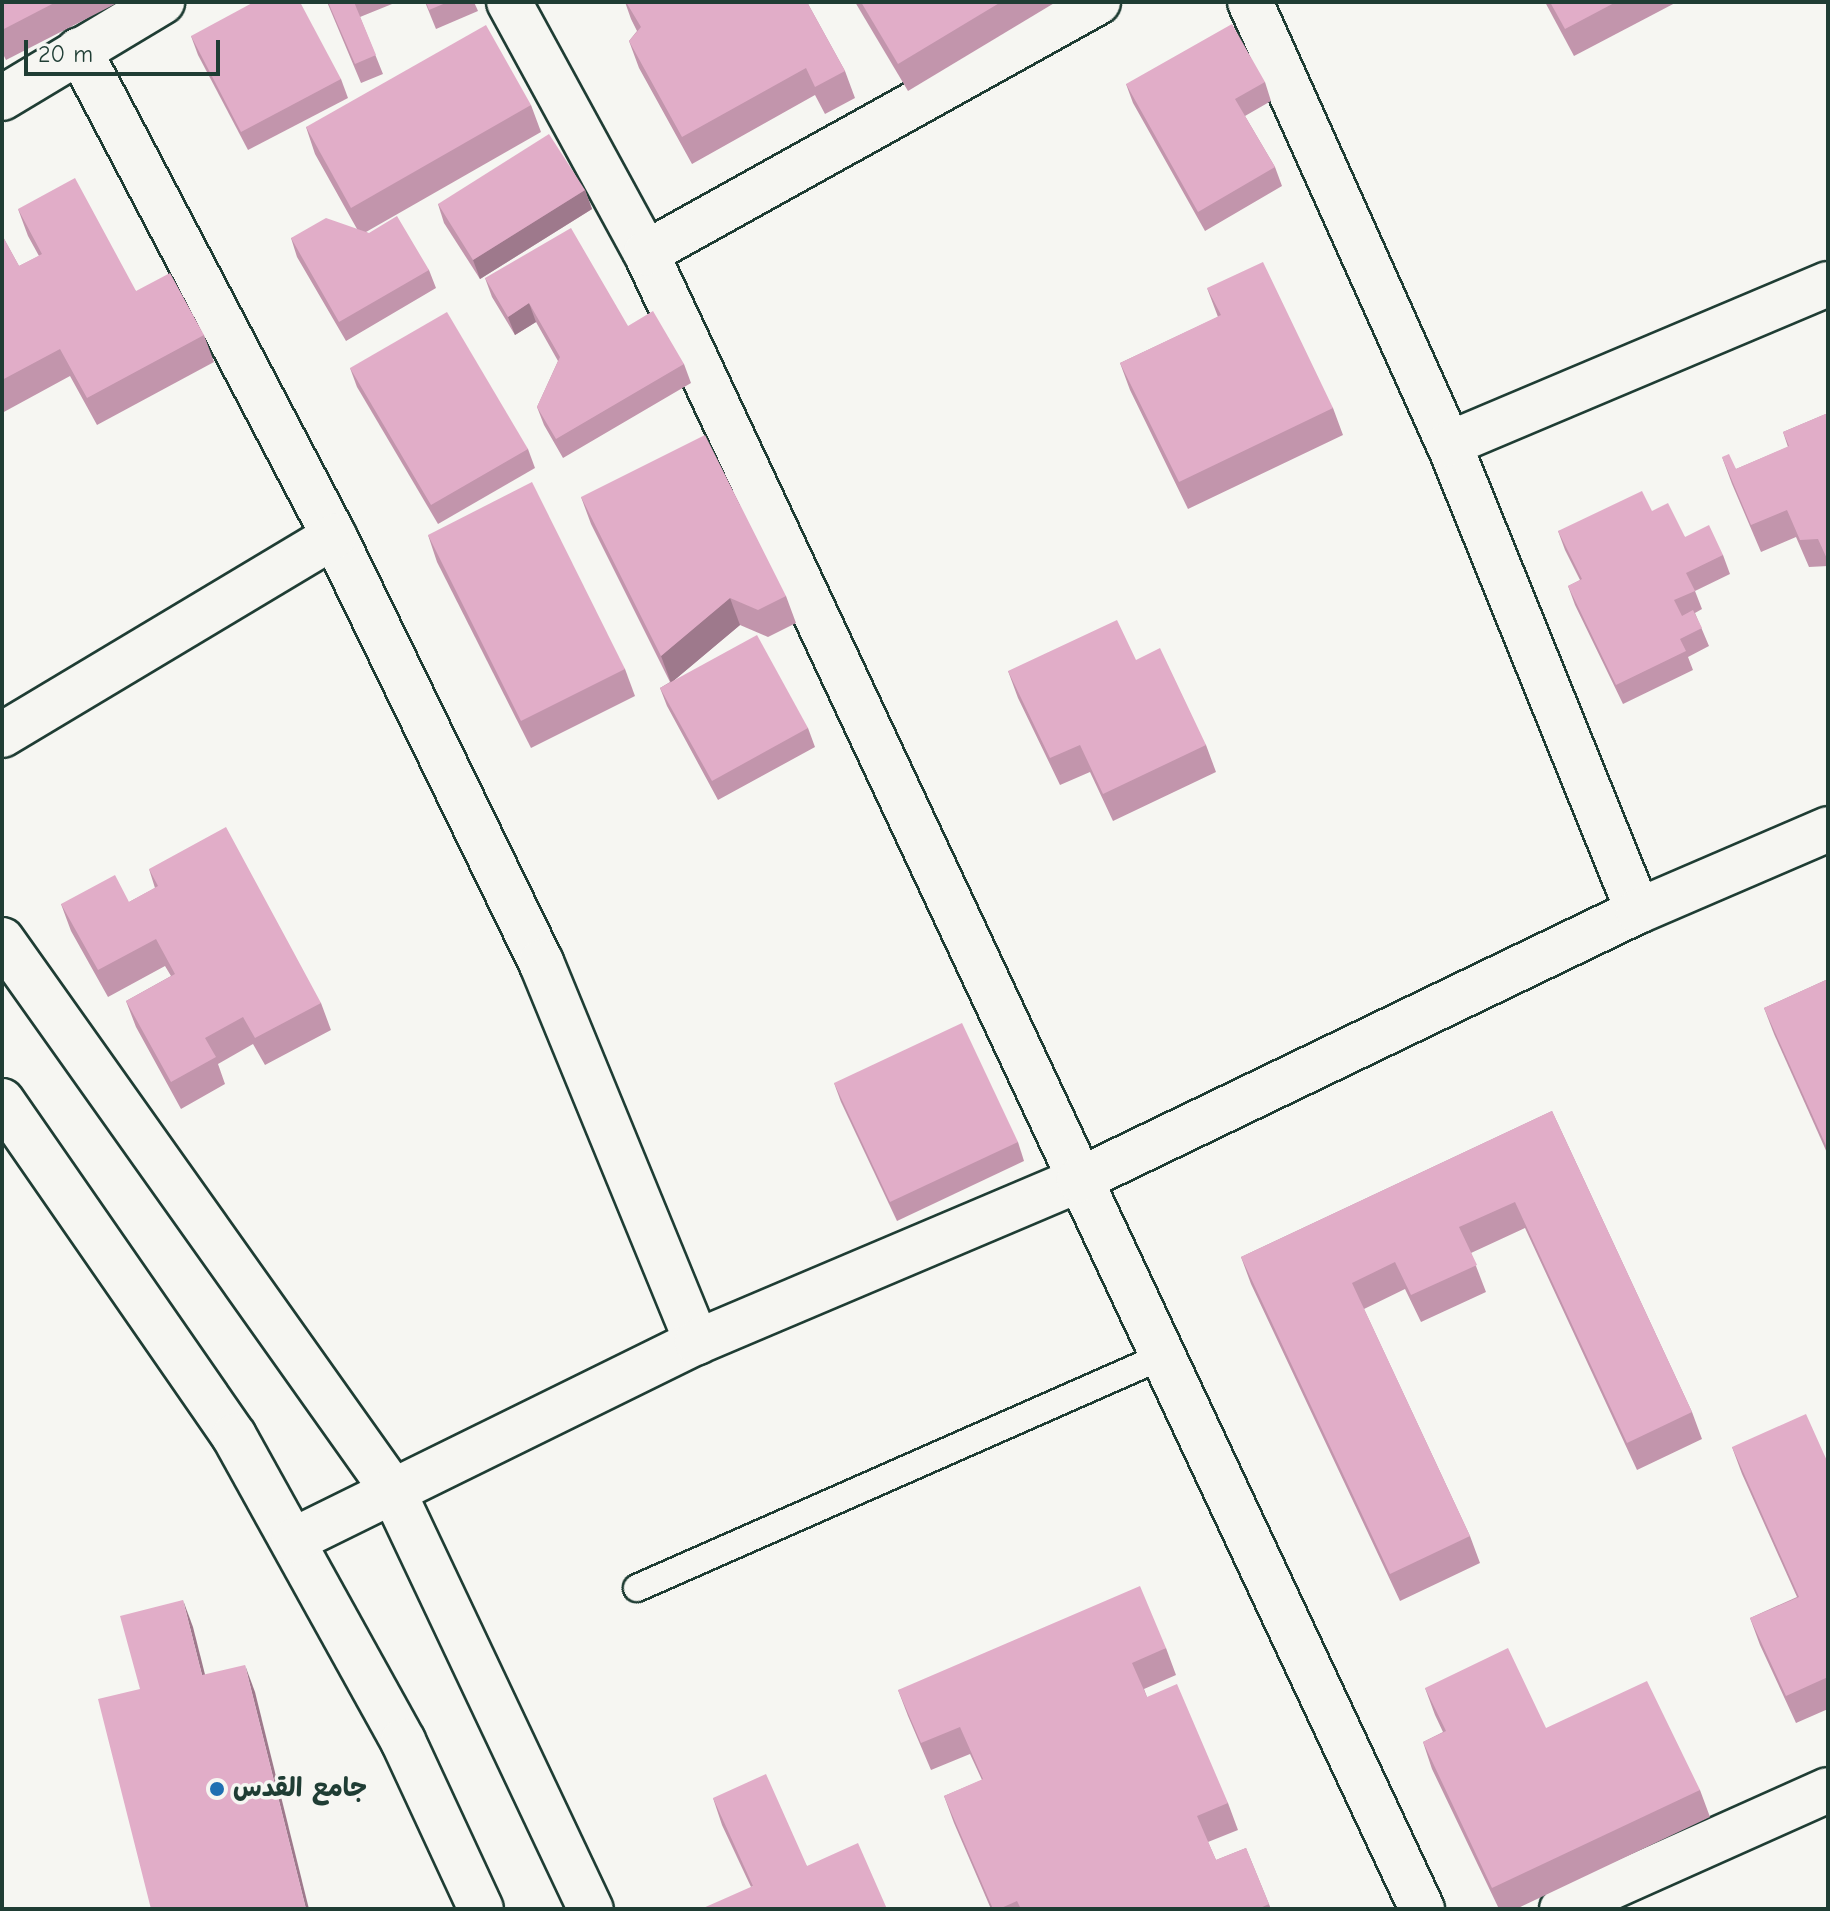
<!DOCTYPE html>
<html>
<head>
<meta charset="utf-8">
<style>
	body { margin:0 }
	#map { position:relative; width:1830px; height:1911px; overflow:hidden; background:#f6f6f2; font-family:"Comic Neue","Playpen Sans Arabic",sans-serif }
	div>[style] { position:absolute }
	.roads { filter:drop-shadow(2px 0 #1f3d34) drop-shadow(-2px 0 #1f3d34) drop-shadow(0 2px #1f3d34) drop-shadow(0 -2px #1f3d34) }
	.service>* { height:26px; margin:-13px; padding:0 13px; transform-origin:13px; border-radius:13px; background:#f6f6f2 }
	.minor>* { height:44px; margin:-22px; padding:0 22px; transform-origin:22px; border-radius:22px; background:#f6f6f2 }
	.wall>* { inset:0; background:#c295ac }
	.shaded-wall>* { inset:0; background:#9e798c }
	.building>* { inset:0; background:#e1adc8 }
	.dots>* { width:22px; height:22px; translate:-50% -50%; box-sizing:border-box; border:4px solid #f6f6f2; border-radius:50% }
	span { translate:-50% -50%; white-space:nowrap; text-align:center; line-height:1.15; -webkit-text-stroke:7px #f6f6f2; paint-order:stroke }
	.poi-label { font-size:26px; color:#1f3d34; font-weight:700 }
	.left { translate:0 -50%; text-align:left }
	.frame { position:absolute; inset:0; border:4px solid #1f3d34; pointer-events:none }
	.scale { position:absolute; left:24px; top:40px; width:196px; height:36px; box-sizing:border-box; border:4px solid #1f3d34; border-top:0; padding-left:10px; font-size:24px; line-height:28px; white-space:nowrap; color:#1f3d34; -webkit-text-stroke:6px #f6f6f2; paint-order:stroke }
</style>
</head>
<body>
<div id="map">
	<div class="roads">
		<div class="service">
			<i style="left:637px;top:1588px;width:577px;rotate:-23.81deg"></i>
		</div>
		<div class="minor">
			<i style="left:509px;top:2px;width:286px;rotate:61.4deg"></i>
			<i style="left:646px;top:253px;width:1829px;rotate:64.89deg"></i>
			<i style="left:1250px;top:2px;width:485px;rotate:65.8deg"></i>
			<i style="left:1449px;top:444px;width:504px;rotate:67.97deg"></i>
			<i style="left:79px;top:50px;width:549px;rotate:62.31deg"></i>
			<i style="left:334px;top:536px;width:474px;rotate:64.1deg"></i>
			<i style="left:541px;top:962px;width:411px;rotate:67.7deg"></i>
			<i style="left:2px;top:98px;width:187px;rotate:-31deg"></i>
			<i style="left:646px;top:253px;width:517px;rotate:-29.04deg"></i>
			<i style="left:1449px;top:444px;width:411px;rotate:-22.9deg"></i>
			<i style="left:2px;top:735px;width:387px;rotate:-30.9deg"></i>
			<i style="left:2px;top:940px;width:676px;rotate:54.64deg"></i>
			<i style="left:393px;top:1491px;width:463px;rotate:64.7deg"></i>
			<i style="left:2px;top:1101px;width:407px;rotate:55.3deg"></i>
			<i style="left:234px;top:1436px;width:349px;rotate:61deg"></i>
			<i style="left:403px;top:1741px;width:185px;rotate:65.1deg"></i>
			<i style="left:294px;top:1540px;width:449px;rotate:-26.2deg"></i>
			<i style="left:697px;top:1342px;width:415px;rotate:-23deg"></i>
			<i style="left:1079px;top:1180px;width:620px;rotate:-25.7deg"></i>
			<i style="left:1638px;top:911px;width:207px;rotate:-23.3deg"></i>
			<i style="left:1562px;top:1909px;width:291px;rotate:-24.1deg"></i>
		</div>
	</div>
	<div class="wall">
		<i style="clip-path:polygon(2px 2px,119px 2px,6px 60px,2px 52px)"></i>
		<i style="clip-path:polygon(327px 2px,397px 2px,360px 17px,383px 74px,361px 83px)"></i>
		<i style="clip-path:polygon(425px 2px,474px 2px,478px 11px,436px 29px)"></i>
		<i style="clip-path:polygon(625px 2px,807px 2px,845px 71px,855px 98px,825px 114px,815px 95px,692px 164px,639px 68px,629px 41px,637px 31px,631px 19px)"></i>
		<i style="clip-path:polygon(855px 2px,1056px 2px,908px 91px)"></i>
		<i style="clip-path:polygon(1545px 2px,1677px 2px,1574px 56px)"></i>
		<i style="clip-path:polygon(191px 36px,341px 79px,348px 98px,248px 150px,198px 55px)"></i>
		<i style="clip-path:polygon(1265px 82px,1271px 101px,1245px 116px,1275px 167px,1282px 186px,1205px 231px,1133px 103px,1126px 84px)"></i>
		<i style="clip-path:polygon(531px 105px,541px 132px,366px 232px,429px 270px,436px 288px,346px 341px,297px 257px,291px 238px,357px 229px,315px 154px,306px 127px)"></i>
		<i style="clip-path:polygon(585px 190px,592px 209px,480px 279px,444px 223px,438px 204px)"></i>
		<i style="clip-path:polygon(18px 209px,136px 291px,204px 335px,214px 362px,97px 425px,70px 376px,2px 413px,2px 235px,19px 266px,39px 256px,28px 236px)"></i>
		<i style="clip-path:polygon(485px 278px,628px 326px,684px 364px,691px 383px,563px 458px,544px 425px,537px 407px,558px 361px,536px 322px,515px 335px,492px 297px)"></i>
		<i style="clip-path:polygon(1207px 288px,1333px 408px,1343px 435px,1188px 509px,1130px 390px,1120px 363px,1218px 317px)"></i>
		<i style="clip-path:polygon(350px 368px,528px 449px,535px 468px,438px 524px,357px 387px)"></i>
		<i style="clip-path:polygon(1828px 413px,1828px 566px,1809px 567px,1796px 537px,1761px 552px,1732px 484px,1722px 457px,1736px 469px,1788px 447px,1783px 432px)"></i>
		<i style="clip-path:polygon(581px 497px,786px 596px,796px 623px,768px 637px,740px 625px,673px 681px,808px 728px,815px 747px,718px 800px,667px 706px,660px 688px,670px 682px,591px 524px)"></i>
		<i style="clip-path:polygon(1652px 511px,1685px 537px,1723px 555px,1730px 574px,1695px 591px,1702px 609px,1695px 613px,1709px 646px,1688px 657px,1693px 670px,1623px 704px,1575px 605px,1568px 586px,1580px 580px,1565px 550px,1558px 531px)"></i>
		<i style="clip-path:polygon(428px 535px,625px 669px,635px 696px,531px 748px,437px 562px)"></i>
		<i style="clip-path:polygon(1136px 660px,1206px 745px,1216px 772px,1113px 821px,1090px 772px,1060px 785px,1018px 698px,1008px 671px)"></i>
		<i style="clip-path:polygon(149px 869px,321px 1003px,331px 1030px,265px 1065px,253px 1044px,218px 1064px,225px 1084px,181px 1109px,136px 1027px,126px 1001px,171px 976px,165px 966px,108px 997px,71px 931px,61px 904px,129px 902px,155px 888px)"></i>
		<i style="clip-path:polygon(1828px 979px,1828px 1155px,1774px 1034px,1764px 1008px)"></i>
		<i style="clip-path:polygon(834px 1083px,1018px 1142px,1024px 1161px,897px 1221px,841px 1102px)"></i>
		<i style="clip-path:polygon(1552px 1111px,1692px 1412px,1702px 1439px,1637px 1470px,1525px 1228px,1471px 1253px,1486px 1292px,1421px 1322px,1405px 1289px,1364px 1309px,1470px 1536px,1480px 1563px,1400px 1601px,1251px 1284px,1241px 1257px)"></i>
		<i style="clip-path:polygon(1732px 1447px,1828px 1463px,1828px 1709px,1796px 1723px,1760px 1645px,1750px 1618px,1797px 1597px,1742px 1474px)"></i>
		<i style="clip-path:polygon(1166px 1648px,1176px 1675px,1144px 1689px,1147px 1697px,1228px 1803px,1238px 1830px,1208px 1842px,1216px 1860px,1246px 1848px,1271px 1909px,991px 1909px,954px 1823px,944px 1796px,982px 1780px,970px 1754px,931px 1770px,908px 1716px,898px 1690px)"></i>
		<i style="clip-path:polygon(1425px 1688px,1546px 1728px,1700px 1790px,1710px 1817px,1516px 1909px,1499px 1909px,1432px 1769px,1423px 1742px,1443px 1732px,1435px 1715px)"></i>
		<i style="clip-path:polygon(713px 1798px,807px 1866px,751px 1887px,722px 1825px)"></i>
	</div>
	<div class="shaded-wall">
		<i style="clip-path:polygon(585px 190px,592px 209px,480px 279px,473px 260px)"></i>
		<i style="clip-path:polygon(529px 303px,536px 322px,515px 335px,508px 317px)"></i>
		<i style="clip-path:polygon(730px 598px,740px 625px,671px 683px,661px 656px)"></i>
		<i style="clip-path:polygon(183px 1600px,193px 1627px,212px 1702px,202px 1675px)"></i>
		<i style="clip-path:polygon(245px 1665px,255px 1692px,309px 1909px,306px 1909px)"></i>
	</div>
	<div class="building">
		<i style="clip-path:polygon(2px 2px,56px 2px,2px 30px)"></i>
		<i style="clip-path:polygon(254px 2px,300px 2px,341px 79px,241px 132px,191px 36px)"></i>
		<i style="clip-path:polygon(328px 2px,354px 2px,376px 55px,355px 64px)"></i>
		<i style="clip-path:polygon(426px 2px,448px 2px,429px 10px)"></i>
		<i style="clip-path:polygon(626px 2px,807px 2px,845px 71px,815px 87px,806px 68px,682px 137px,629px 41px,641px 27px)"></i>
		<i style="clip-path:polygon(861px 2px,1001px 2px,898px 64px)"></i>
		<i style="clip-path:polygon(1550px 2px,1616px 2px,1565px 29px)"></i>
		<i style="clip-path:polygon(1232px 24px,1265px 82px,1235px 99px,1275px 167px,1198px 212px,1126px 84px)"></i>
		<i style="clip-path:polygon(486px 25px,531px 105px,351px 208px,306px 127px)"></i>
		<i style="clip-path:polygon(549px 134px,585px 190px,473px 260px,438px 204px)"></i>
		<i style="clip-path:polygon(75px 178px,136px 291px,170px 273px,204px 335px,87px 398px,60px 349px,2px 380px,2px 235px,19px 266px,42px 254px,18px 209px)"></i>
		<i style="clip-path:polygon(397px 216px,429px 270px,339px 322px,291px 238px,326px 218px,369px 233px)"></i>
		<i style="clip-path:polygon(571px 228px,628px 326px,653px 311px,684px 364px,556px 439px,537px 407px,560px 357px,529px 303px,508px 317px,485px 278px)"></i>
		<i style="clip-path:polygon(1263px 262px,1333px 408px,1179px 482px,1120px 363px,1221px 315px,1207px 288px)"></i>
		<i style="clip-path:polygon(447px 312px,528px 449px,431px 505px,350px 368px)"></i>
		<i style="clip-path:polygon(1828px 413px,1828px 561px,1818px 539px,1800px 540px,1787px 510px,1751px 525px,1722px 457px,1729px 454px,1736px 469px,1789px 446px,1783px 432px)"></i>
		<i style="clip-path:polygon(705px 435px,786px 596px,758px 610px,730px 598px,661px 656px,581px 497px)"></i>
		<i style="clip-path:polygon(532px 482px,625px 669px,521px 721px,428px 535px)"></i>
		<i style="clip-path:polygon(1642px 491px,1652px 511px,1668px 503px,1685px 537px,1709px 525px,1723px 555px,1686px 573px,1695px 591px,1674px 600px,1682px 616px,1693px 610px,1702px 628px,1680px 639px,1686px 651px,1616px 685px,1568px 586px,1582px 579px,1558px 531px)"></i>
		<i style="clip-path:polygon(1117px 620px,1136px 660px,1160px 648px,1206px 745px,1103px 794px,1080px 745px,1050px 758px,1008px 671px)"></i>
		<i style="clip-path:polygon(757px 635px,808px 728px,712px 781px,660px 688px)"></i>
		<i style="clip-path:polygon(226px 827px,321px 1003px,255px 1038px,243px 1017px,205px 1038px,216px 1057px,171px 1082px,126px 1001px,175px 974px,156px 939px,98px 970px,61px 904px,115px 875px,129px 902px,158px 886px,149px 869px)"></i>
		<i style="clip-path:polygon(1828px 979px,1828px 1150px,1764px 1008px)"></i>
		<i style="clip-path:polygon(962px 1023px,1018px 1142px,890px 1202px,834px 1083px)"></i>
		<i style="clip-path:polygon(1552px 1111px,1692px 1412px,1627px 1443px,1515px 1202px,1459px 1227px,1477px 1265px,1411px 1295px,1395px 1262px,1352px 1283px,1470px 1536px,1390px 1574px,1241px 1257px)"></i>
		<i style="clip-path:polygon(1806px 1414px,1828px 1463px,1828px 1677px,1786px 1696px,1750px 1618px,1799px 1597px,1732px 1447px)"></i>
		<i style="clip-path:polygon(1140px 1586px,1166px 1648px,1132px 1663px,1147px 1697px,1177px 1684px,1228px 1803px,1197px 1816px,1216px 1860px,1246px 1848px,1269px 1904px,1258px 1909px,1021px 1909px,1017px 1901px,999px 1909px,993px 1909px,944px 1796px,983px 1779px,960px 1727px,921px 1743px,898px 1690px)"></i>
		<i style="clip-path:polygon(183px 1600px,202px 1675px,245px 1665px,306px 1909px,151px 1909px,98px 1699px,140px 1689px,120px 1616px)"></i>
		<i style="clip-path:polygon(1508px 1648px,1546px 1728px,1647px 1681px,1700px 1790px,1492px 1888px,1423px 1742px,1446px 1731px,1425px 1688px)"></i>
		<i style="clip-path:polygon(766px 1774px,807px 1866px,858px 1843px,887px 1909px,701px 1909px,753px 1886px,713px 1798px)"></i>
	</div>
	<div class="dots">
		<i style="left:217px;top:1789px;background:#1f6fb2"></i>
	</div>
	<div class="poi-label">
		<span class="left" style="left:233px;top:1789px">جامع القدس</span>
	</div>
	<div class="frame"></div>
	<div class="scale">20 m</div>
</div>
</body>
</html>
